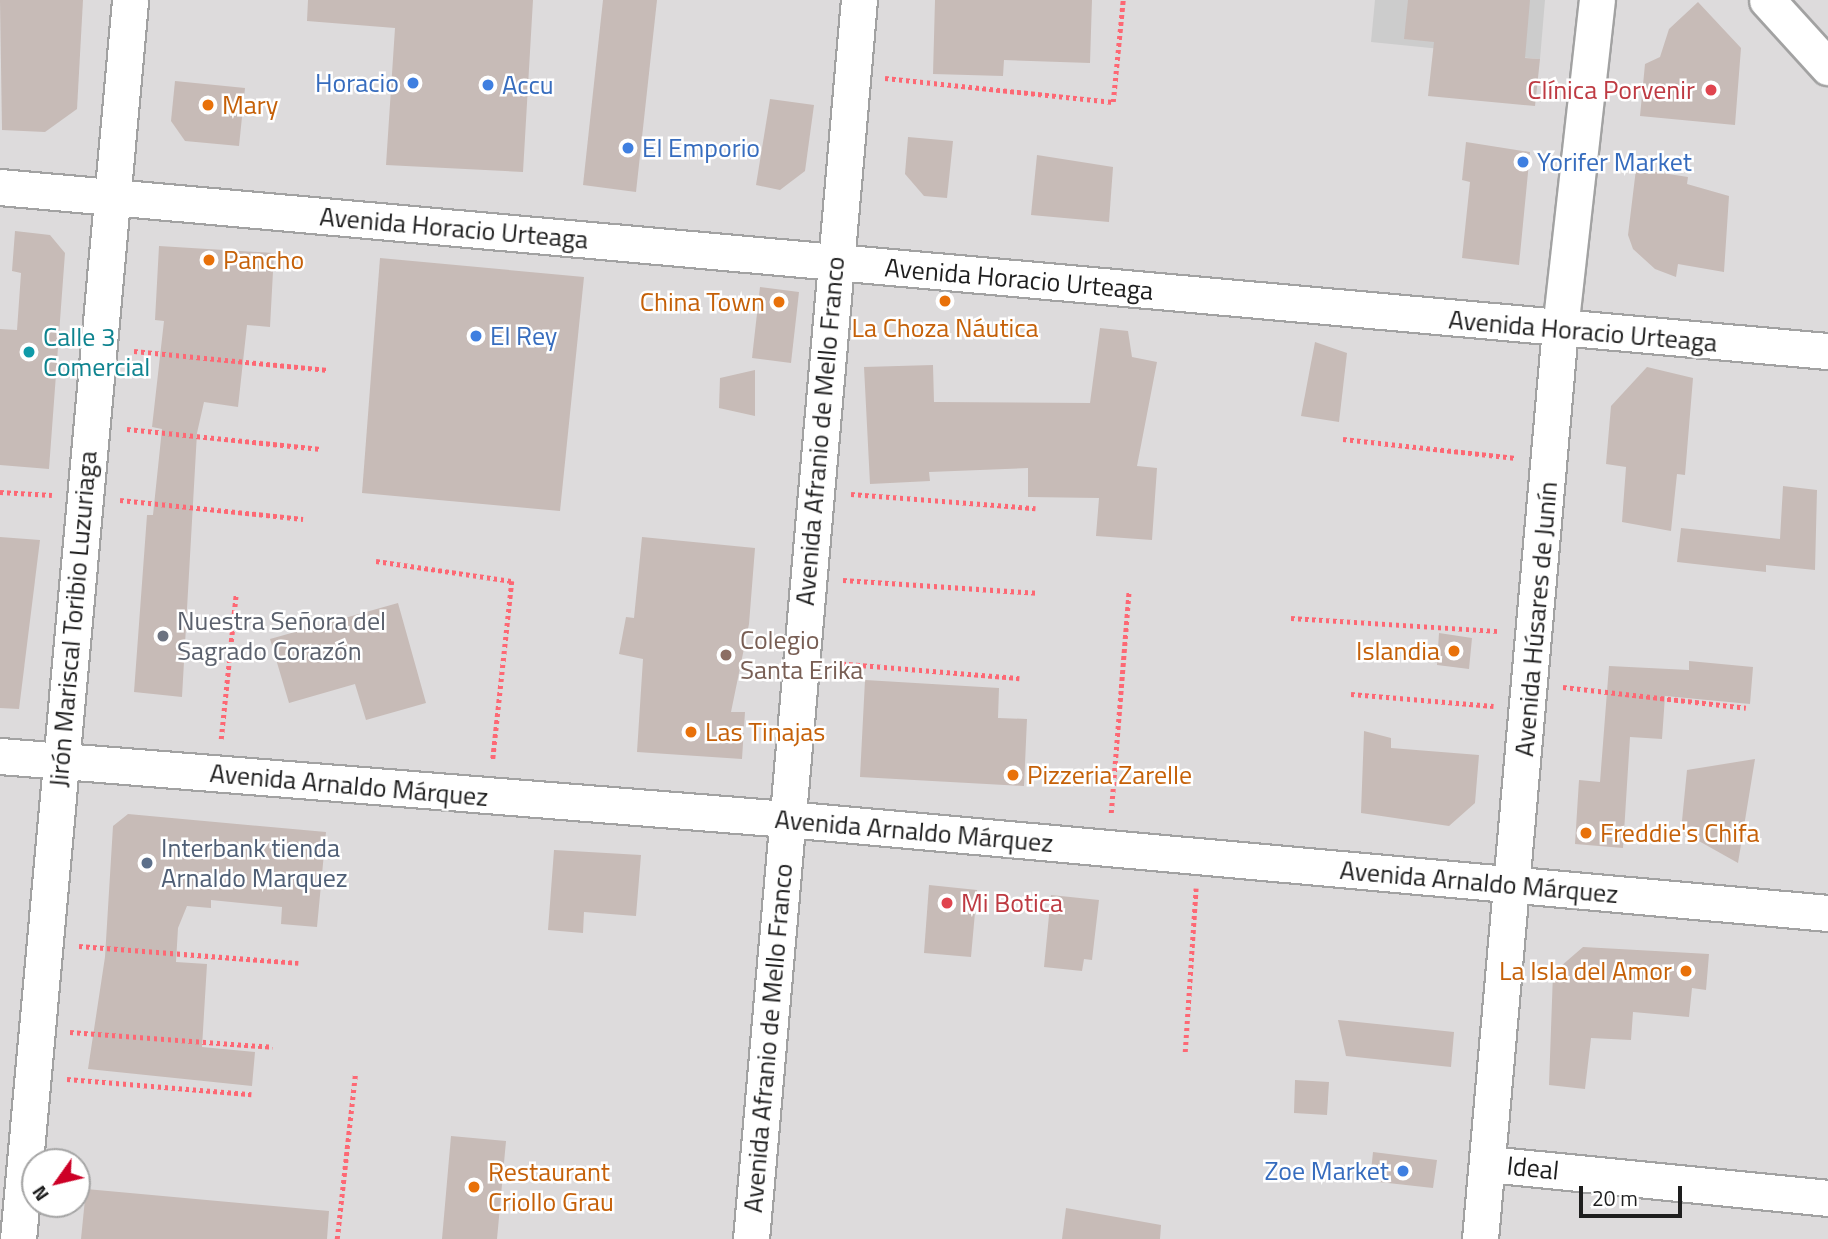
<!DOCTYPE html>
<html>
<head>
<meta charset="utf-8">
<style>
	body { margin:0 }
	#map { position:relative; width:1828px; height:1239px; overflow:hidden; background:#f0eae4; font-family:"Titillium Web",sans-serif }
	div>[style] { position:absolute }
	.residential>* { inset:0; background:#dddbdc }
	.religious>* { inset:0; background:#ccc }
	.building>* { inset:0; background:#c7bbb7 }
	.path>* { height:4.5px; margin-top:-2.25px; transform-origin:0; background:repeating-linear-gradient(90deg,#fd6874 0 3.5px,transparent 0 7px) }
	.roads { filter:drop-shadow(2px 0 #a2a2a2) drop-shadow(-2px 0 #a2a2a2) drop-shadow(0 2px #a2a2a2) drop-shadow(0 -2px #a2a2a2) }
	.minor>* { height:35px; margin:-17.5px; padding:0 17.5px; transform-origin:17.5px; border-radius:17.5px; background:#fff }
	.dots>* { width:19px; height:19px; translate:-50% -50%; box-sizing:border-box; border:4px solid #fff; border-radius:50% }
	span { translate:-50% -50%; white-space:nowrap; text-align:center; line-height:1.15; -webkit-text-stroke:5px #fff; paint-order:stroke }
	.shop-label { font-size:26px; color:#366cbe }
	.right { translate:-100% -50%; text-align:right }
	.left { translate:0 -50%; text-align:left }
	.health-label { font-size:26px; color:#be3a42 }
	.food-label { font-size:26px; color:#c56008 }
	.street-label { font-size:26px; color:#1e1e1e }
	.culture-label { font-size:26px; color:#0d838f }
	.worship-label { font-size:26px; color:#5b616d }
	.education-label { font-size:26px; color:#785e54 }
	.service-label { font-size:26px; color:#4e5e75 }
	.north { position:absolute; left:21px; top:1148px; width:70px; height:70px; box-sizing:border-box; background:#fff; border:2px solid #a5a5a5; border-radius:50%; rotate:236deg; font-size:19px; font-weight:700; line-height:28px; text-align:center; color:#1e1e1e }
	.north::after { content:''; display:block; margin:auto; width:24px; height:32px; background:#cd0026; clip-path:polygon(50% 0,100% 100%,50% 72%,0 100%) }
	.scale { position:absolute; left:1579px; top:1186px; width:103px; height:32px; box-sizing:border-box; border:4px solid #1e1e1e; border-top:0; padding-left:9px; font-size:21px; line-height:24px; white-space:nowrap; color:#1e1e1e; -webkit-text-stroke:5px #fff; paint-order:stroke }
</style>
</head>
<body>
<div id="map">
	<div class="residential">
		<i style="clip-path:polygon(evenodd,0 0,1828px 0,1828px 1239px,0 1239px,0 0,35px 1162px,77px 1162px,77px 1204px,35px 1204px,35px 1162px)"></i>
	</div>
	<div class="religious">
		<i style="clip-path:polygon(1375px 0,1545px 0,1540px 59px,1371px 42px)"></i>
	</div>
	<div class="building">
		<i style="clip-path:polygon(0 0,83px 0,77px 109px,45px 132px,2px 130px)"></i>
		<i style="clip-path:polygon(308px 0,533px 0,523px 172px,386px 165px,395px 28px,307px 21px)"></i>
		<i style="clip-path:polygon(603px 0,657px 0,636px 192px,583px 185px)"></i>
		<i style="clip-path:polygon(935px 0,1092px 0,1090px 63px,1004px 60px,1003px 76px,933px 74px)"></i>
		<i style="clip-path:polygon(1408px 0,1530px 0,1525px 58px,1540px 59px,1535px 106px,1428px 96px,1434px 42px,1404px 39px)"></i>
		<i style="clip-path:polygon(1698px 2px,1741px 48px,1735px 125px,1640px 116px,1645px 64px,1660px 57px,1669px 29px)"></i>
		<i style="clip-path:polygon(175px 81px,245px 88px,239px 146px,185px 141px,171px 121px)"></i>
		<i style="clip-path:polygon(770px 99px,814px 105px,805px 171px,780px 190px,756px 185px)"></i>
		<i style="clip-path:polygon(908px 137px,953px 141px,947px 198px,924px 196px,905px 174px)"></i>
		<i style="clip-path:polygon(1466px 142px,1530px 152px,1519px 265px,1462px 258px,1470px 182px,1462px 180px)"></i>
		<i style="clip-path:polygon(1037px 155px,1113px 167px,1109px 222px,1031px 215px)"></i>
		<i style="clip-path:polygon(1636px 169px,1688px 177px,1687px 184px,1729px 196px,1724px 272px,1678px 264px,1676px 277px,1655px 269px,1633px 249px,1628px 235px)"></i>
		<i style="clip-path:polygon(15px 231px,50px 235px,65px 253px,49px 469px,0 465px,0 329px,17px 330px,21px 273px,12px 271px)"></i>
		<i style="clip-path:polygon(159px 246px,274px 253px,270px 327px,247px 325px,238px 407px,204px 402px,197px 433px,182px 697px,134px 692px,147px 515px,153px 515px,162px 429px,152px 427px,164px 321px,155px 320px)"></i>
		<i style="clip-path:polygon(380px 258px,584px 277px,560px 511px,362px 493px)"></i>
		<i style="clip-path:polygon(760px 287px,799px 292px,791px 363px,752px 358px)"></i>
		<i style="clip-path:polygon(1100px 328px,1128px 331px,1132px 357px,1157px 362px,1137px 466px,1157px 468px,1152px 540px,1096px 536px,1099px 498px,1028px 497px,1028px 468px,929px 472px,930px 481px,870px 484px,864px 367px,933px 365px,934px 402px,1090px 403px)"></i>
		<i style="clip-path:polygon(1315px 342px,1347px 353px,1339px 422px,1301px 416px)"></i>
		<i style="clip-path:polygon(1647px 367px,1693px 378px,1685px 475px,1677px 474px,1671px 531px,1622px 522px,1626px 467px,1606px 464px,1611px 406px)"></i>
		<i style="clip-path:polygon(755px 370px,755px 416px,719px 408px,720px 378px)"></i>
		<i style="clip-path:polygon(1783px 486px,1817px 490px,1815px 570px,1766px 565px,1766px 572px,1677px 562px,1681px 528px,1780px 539px)"></i>
		<i style="clip-path:polygon(0 537px,40px 540px,19px 709px,0 708px)"></i>
		<i style="clip-path:polygon(642px 537px,755px 548px,749px 624px,731px 712px,745px 712px,742px 759px,637px 752px,643px 659px,619px 654px,626px 617px,634px 618px)"></i>
		<i style="clip-path:polygon(398px 603px,426px 703px,366px 720px,355px 684px,289px 703px,270px 639px)"></i>
		<i style="clip-path:polygon(1439px 633px,1472px 638px,1469px 669px,1437px 665px)"></i>
		<i style="clip-path:polygon(1689px 661px,1753px 667px,1750px 704px,1665px 696px,1662px 739px,1630px 737px,1623px 848px,1575px 844px,1579px 780px,1600px 782px,1609px 666px,1689px 670px)"></i>
		<i style="clip-path:polygon(865px 680px,999px 688px,998px 718px,1027px 719px,1024px 786px,860px 777px)"></i>
		<i style="clip-path:polygon(1364px 731px,1391px 738px,1391px 748px,1479px 755px,1475px 803px,1449px 826px,1361px 813px)"></i>
		<i style="clip-path:polygon(1755px 759px,1738px 863px,1681px 831px,1687px 770px)"></i>
		<i style="clip-path:polygon(128px 814px,326px 832px,317px 927px,281px 924px,282px 907px,211px 900px,211px 908px,187px 906px,178px 928px,176px 962px,207px 964px,202px 1047px,255px 1052px,252px 1086px,88px 1069px,105px 957px,113px 826px)"></i>
		<i style="clip-path:polygon(554px 850px,641px 855px,636px 916px,584px 912px,583px 933px,548px 930px)"></i>
		<i style="clip-path:polygon(929px 885px,977px 890px,971px 957px,924px 953px)"></i>
		<i style="clip-path:polygon(1051px 895px,1099px 900px,1092px 960px,1084px 959px,1082px 971px,1044px 967px)"></i>
		<i style="clip-path:polygon(1583px 947px,1709px 954px,1706px 990px,1692px 988px,1689px 1017px,1633px 1012px,1631px 1040px,1591px 1038px,1585px 1089px,1549px 1085px,1553px 973px)"></i>
		<i style="clip-path:polygon(1338px 1020px,1454px 1032px,1451px 1067px,1346px 1056px)"></i>
		<i style="clip-path:polygon(1295px 1080px,1329px 1082px,1327px 1115px,1294px 1113px)"></i>
		<i style="clip-path:polygon(451px 1136px,506px 1141px,497px 1239px,442px 1239px)"></i>
		<i style="clip-path:polygon(1373px 1152px,1437px 1160px,1433px 1188px,1370px 1181px)"></i>
		<i style="clip-path:polygon(86px 1189px,329px 1211px,327px 1239px,81px 1239px)"></i>
		<i style="clip-path:polygon(1066px 1208px,1161px 1225px,1160px 1239px,1062px 1239px)"></i>
	</div>
	<div class="path">
		<i style="left:885px;top:78px;width:229px;rotate:6deg"></i>
		<i style="left:1113px;top:102px;width:102px;rotate:-84.4deg"></i>
		<i style="left:134px;top:351px;width:195px;rotate:5.6deg"></i>
		<i style="left:127px;top:429px;width:195px;rotate:5.9deg"></i>
		<i style="left:1343px;top:439px;width:174px;rotate:6.3deg"></i>
		<i style="left:0;top:492px;width:52px;rotate:3.3deg"></i>
		<i style="left:851px;top:494px;width:185px;rotate:4.4deg"></i>
		<i style="left:120px;top:500px;width:184px;rotate:5.9deg"></i>
		<i style="left:376px;top:561px;width:137px;rotate:8.4deg"></i>
		<i style="left:512px;top:581px;width:180px;rotate:96.1deg"></i>
		<i style="left:843px;top:580px;width:194px;rotate:3.8deg"></i>
		<i style="left:1291px;top:618px;width:209px;rotate:3.6deg"></i>
		<i style="left:835px;top:663px;width:185px;rotate:4.7deg"></i>
		<i style="left:1563px;top:687px;width:184px;rotate:6.5deg"></i>
		<i style="left:1351px;top:694px;width:143px;rotate:4.8deg"></i>
		<i style="left:221px;top:739px;width:146px;rotate:-84.1deg"></i>
		<i style="left:1111px;top:813px;width:223px;rotate:-85.4deg"></i>
		<i style="left:79px;top:946px;width:220px;rotate:4.4deg"></i>
		<i style="left:70px;top:1032px;width:203px;rotate:4.2deg"></i>
		<i style="left:1185px;top:1052px;width:164px;rotate:-86.2deg"></i>
		<i style="left:67px;top:1079px;width:185px;rotate:4.7deg"></i>
		<i style="left:337px;top:1239px;width:165px;rotate:-83.7deg"></i>
	</div>
	<div class="roads">
		<div class="minor">
			<i style="left:1767px;top:0;width:91px;rotate:47.7deg"></i>
			<i style="left:0;top:187px;width:1835px;rotate:5.13deg"></i>
			<i style="left:0;top:756px;width:790px;rotate:4.58deg"></i>
			<i style="left:787px;top:819px;width:1045px;rotate:5.16deg"></i>
			<i style="left:1488px;top:1164px;width:342px;rotate:5.7deg"></i>
			<i style="left:18px;top:1239px;width:1244px;rotate:-84.83deg"></i>
			<i style="left:751px;top:1239px;width:1244px;rotate:-85.02deg"></i>
			<i style="left:1480px;top:1239px;width:914px;rotate:-84.98deg"></i>
			<i style="left:1560px;top:329px;width:331px;rotate:-83.6deg"></i>
		</div>
	</div>
	<div class="dots">
		<i style="left:413px;top:83px;background:#3f7fe0"></i>
		<i style="left:488px;top:85px;background:#3f7fe0"></i>
		<i style="left:1711px;top:90px;background:#e0444e"></i>
		<i style="left:208px;top:105px;background:#e8710a"></i>
		<i style="left:628px;top:148px;background:#3f7fe0"></i>
		<i style="left:1523px;top:162px;background:#3f7fe0"></i>
		<i style="left:209px;top:260px;background:#e8710a"></i>
		<i style="left:945px;top:301px;background:#e8710a"></i>
		<i style="left:779px;top:302px;background:#e8710a"></i>
		<i style="left:476px;top:336px;background:#3f7fe0"></i>
		<i style="left:29px;top:352px;background:#0f9aa8"></i>
		<i style="left:163px;top:636px;background:#6b7280"></i>
		<i style="left:1454px;top:651px;background:#e8710a"></i>
		<i style="left:726px;top:655px;background:#8d6e63"></i>
		<i style="left:691px;top:732px;background:#e8710a"></i>
		<i style="left:1013px;top:775px;background:#e8710a"></i>
		<i style="left:1586px;top:833px;background:#e8710a"></i>
		<i style="left:147px;top:863px;background:#5c6f8a"></i>
		<i style="left:947px;top:903px;background:#e0444e"></i>
		<i style="left:1686px;top:971px;background:#e8710a"></i>
		<i style="left:1403px;top:1171px;background:#3f7fe0"></i>
		<i style="left:474px;top:1187px;background:#e8710a"></i>
	</div>
	<div class="shop-label">
		<span class="right" style="left:399px;top:83px">Horacio</span>
		<span class="left" style="left:502px;top:85px">Accu</span>
		<span class="left" style="left:642px;top:148px">El Emporio</span>
		<span class="left" style="left:1537px;top:162px">Yorifer Market</span>
		<span class="left" style="left:490px;top:336px">El Rey</span>
		<span class="right" style="left:1389px;top:1171px">Zoe Market</span>
	</div>
	<div class="health-label">
		<span class="right" style="left:1695px;top:90px">Clínica Porvenir</span>
		<span class="left" style="left:961px;top:903px">Mi Botica</span>
	</div>
	<div class="food-label">
		<span class="left" style="left:222px;top:105px">Mary</span>
		<span class="left" style="left:223px;top:260px">Pancho</span>
		<span class="right" style="left:765px;top:302px">China Town</span>
		<span style="left:945px;top:328px">La Choza Náutica</span>
		<span class="right" style="left:1440px;top:651px">Islandia</span>
		<span class="left" style="left:705px;top:732px">Las Tinajas</span>
		<span class="left" style="left:1027px;top:775px">Pizzeria Zarelle</span>
		<span class="left" style="left:1600px;top:833px">Freddie's Chifa</span>
		<span class="right" style="left:1672px;top:971px">La Isla del Amor</span>
		<span class="left" style="left:488px;top:1187px">Restaurant<br>Criollo Grau</span>
	</div>
	<div class="street-label">
		<span style="left:454px;top:228px;rotate:5deg">Avenida Horacio Urteaga</span>
		<span style="left:1019px;top:279px;rotate:5deg">Avenida Horacio Urteaga</span>
		<span style="left:1583px;top:331px;rotate:5deg">Avenida Horacio Urteaga</span>
		<span style="left:820px;top:431px;rotate:-85deg">Avenida Afranio de Mello Franco</span>
		<span style="left:73px;top:619px;rotate:-85deg">Jirón Mariscal Toribio Luzuriaga</span>
		<span style="left:1536px;top:619px;rotate:-85deg">Avenida Húsares de Junín</span>
		<span style="left:349px;top:785px;rotate:5deg">Avenida Arnaldo Márquez</span>
		<span style="left:914px;top:831px;rotate:5deg">Avenida Arnaldo Márquez</span>
		<span style="left:1479px;top:882px;rotate:5deg">Avenida Arnaldo Márquez</span>
		<span style="left:768px;top:1038px;rotate:-85deg">Avenida Afranio de Mello Franco</span>
		<span style="left:1533px;top:1168px;rotate:6deg">Ideal</span>
	</div>
	<div class="culture-label">
		<span class="left" style="left:43px;top:352px">Calle 3<br>Comercial</span>
	</div>
	<div class="worship-label">
		<span class="left" style="left:177px;top:636px">Nuestra Señora del<br>Sagrado Corazón</span>
	</div>
	<div class="education-label">
		<span class="left" style="left:740px;top:655px">Colegio<br>Santa Erika</span>
	</div>
	<div class="service-label">
		<span class="left" style="left:161px;top:863px">Interbank tienda<br>Arnaldo Marquez</span>
	</div>
	<div class="north">N</div>
	<div class="scale">20 m</div>
</div>
</body>
</html>
